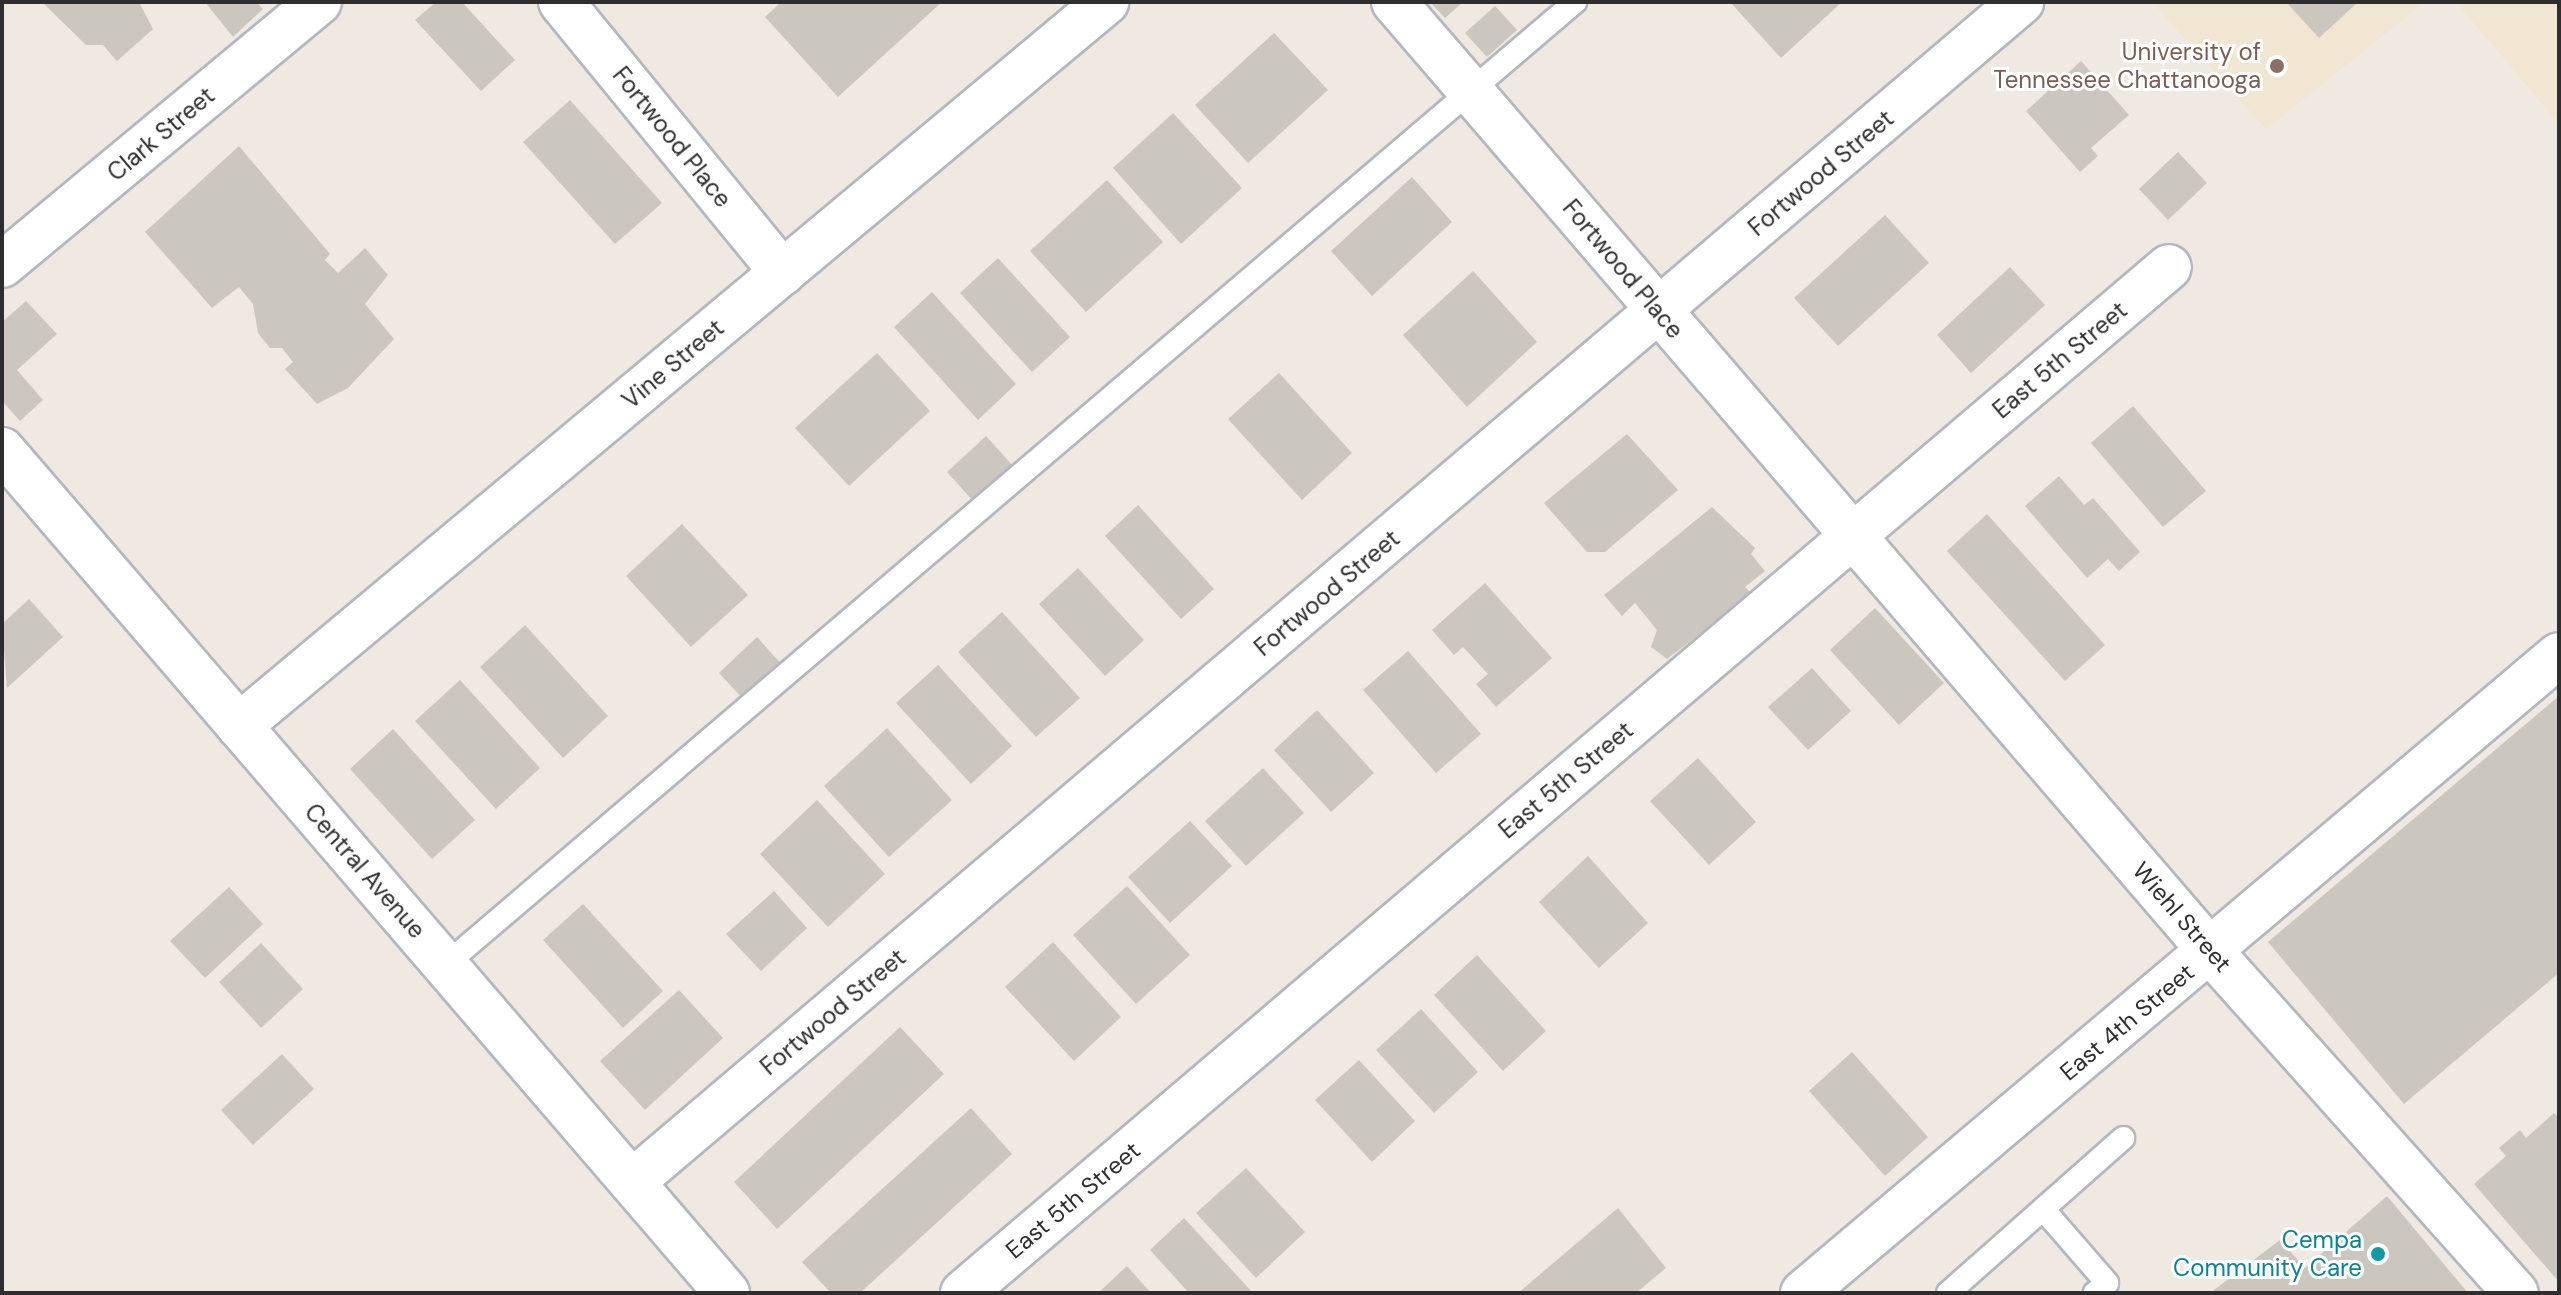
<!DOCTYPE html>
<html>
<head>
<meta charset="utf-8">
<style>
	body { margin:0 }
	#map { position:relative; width:2561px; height:1295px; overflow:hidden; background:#efe9e1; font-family:"DM Sans",sans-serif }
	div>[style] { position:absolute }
	.education>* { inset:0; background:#f0e6d1 }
	.building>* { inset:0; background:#cbc7bf }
	.roads { filter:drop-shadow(2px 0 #b4b7c1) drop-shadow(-2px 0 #b4b7c1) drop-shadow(0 2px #b4b7c1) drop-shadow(0 -2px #b4b7c1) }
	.service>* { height:22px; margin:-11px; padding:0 11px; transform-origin:11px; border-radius:11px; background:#fff }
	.minor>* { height:44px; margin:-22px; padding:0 22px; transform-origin:22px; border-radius:22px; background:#fff }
	.tertiary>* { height:44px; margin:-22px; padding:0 22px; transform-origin:22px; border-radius:22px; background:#fff }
	.dots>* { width:22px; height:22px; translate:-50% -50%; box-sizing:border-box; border:4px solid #fff; border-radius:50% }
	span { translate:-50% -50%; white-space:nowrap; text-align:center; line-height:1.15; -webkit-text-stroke:6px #fff; paint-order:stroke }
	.education-label { font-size:24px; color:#785e54 }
	.right { translate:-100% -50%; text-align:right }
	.street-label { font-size:24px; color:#2e2e2e }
	.culture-label { font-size:24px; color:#0d838f }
	.frame { position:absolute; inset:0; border:4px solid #2e2e2e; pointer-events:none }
</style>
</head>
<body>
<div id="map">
	<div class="education">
		<i style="clip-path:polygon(2152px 2px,2425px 2px,2266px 129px)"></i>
		<i style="clip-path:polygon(2456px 2px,2559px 2px,2559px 124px)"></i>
	</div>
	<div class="building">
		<i style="clip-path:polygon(42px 2px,139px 2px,153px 29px,117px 61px,103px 45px,86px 45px)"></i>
		<i style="clip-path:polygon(205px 2px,256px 2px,263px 9px,233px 37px)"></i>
		<i style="clip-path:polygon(436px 2px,462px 2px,515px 60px,481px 91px,415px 20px)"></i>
		<i style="clip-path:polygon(781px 2px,942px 2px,838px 97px,765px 17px)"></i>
		<i style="clip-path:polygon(1430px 2px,1463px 2px,1445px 18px)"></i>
		<i style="clip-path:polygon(1730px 2px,1842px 2px,1781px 58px)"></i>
		<i style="clip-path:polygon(2286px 2px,2353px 2px,2356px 4px,2319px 38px)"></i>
		<i style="clip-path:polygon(1495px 6px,1517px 30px,1487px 57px,1465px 33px)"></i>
		<i style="clip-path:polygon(1274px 33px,1328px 90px,1248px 163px,1195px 105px)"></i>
		<i style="clip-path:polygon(2081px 61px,2129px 115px,2091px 148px,2098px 156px,2080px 172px,2026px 111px)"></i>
		<i style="clip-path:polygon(570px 100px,662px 203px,615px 244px,523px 142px)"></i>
		<i style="clip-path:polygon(1173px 113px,1242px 188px,1181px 244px,1113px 168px)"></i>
		<i style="clip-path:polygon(239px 146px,330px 254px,325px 260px,338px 273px,365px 248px,388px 275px,365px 304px,394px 339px,348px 388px,317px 404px,285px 369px,293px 362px,282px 348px,270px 348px,258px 333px,253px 304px,239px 287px,212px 308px,145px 232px)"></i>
		<i style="clip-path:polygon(2178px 152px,2207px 183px,2168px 220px,2139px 189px)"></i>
		<i style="clip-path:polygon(1412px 177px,1452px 222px,1372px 296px,1331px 251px)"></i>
		<i style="clip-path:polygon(1107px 180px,1163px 242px,1086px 312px,1030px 251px)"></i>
		<i style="clip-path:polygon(1885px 215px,1929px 263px,1838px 346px,1794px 298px)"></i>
		<i style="clip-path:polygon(998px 258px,1070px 337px,1032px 372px,960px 293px)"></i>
		<i style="clip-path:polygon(2010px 267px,2045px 305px,1971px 373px,1937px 335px)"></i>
		<i style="clip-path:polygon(1473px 271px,1537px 342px,1467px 407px,1403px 335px)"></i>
		<i style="clip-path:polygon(932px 292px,1016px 384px,978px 420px,894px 327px)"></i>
		<i style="clip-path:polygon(26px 301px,57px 334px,17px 370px,43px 400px,20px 421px,2px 401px,2px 322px)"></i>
		<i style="clip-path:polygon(877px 353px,930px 411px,849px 486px,795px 428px)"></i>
		<i style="clip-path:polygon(1279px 373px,1352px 453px,1302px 500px,1228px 419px)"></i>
		<i style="clip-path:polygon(2133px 406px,2206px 491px,2163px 527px,2091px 443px)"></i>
		<i style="clip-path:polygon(1627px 434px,1678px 490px,1605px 552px,1587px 552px,1544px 503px)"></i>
		<i style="clip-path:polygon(986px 436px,1014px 467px,975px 503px,947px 472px)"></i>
		<i style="clip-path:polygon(2059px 476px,2084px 505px,2093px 498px,2140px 552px,2119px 571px,2108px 559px,2087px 578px,2025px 506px)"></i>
		<i style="clip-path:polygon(1138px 505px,1214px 589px,1181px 619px,1105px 536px)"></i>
		<i style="clip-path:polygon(1712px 507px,1755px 548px,1751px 554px,1765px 571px,1745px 587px,1752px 594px,1667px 659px,1651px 647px,1657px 630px,1635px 603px,1622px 616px,1604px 595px)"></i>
		<i style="clip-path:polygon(1987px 514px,2105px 645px,2065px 681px,1947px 551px)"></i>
		<i style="clip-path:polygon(682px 524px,748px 595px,691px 647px,626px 576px)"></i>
		<i style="clip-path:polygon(1078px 568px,1144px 640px,1105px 676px,1039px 604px)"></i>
		<i style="clip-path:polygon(1485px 583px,1552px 658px,1496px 707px,1476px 684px,1488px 674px,1463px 647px,1454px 655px,1432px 630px)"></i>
		<i style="clip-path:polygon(29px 599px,63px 637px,7px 688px,2px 624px)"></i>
		<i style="clip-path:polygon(1875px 608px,1944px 683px,1899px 725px,1830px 650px)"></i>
		<i style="clip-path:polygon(1002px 612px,1080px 698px,1036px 737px,958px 652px)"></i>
		<i style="clip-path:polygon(525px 625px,608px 716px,563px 758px,480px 667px)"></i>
		<i style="clip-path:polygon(757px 637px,783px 666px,745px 701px,719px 673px)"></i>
		<i style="clip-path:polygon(1408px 651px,1481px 734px,1436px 773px,1363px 690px)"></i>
		<i style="clip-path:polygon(938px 665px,1012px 746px,971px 784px,896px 703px)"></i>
		<i style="clip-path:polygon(1812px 668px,1851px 711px,1808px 750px,1768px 707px)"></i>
		<i style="clip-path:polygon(460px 680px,540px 768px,496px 809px,415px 721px)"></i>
		<i style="clip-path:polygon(2559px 696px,2559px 973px,2404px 1104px,2268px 942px)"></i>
		<i style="clip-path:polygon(1317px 710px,1374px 773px,1331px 812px,1274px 750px)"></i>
		<i style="clip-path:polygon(887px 728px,952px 800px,889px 857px,824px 786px)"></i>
		<i style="clip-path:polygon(393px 729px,475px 820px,432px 859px,350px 769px)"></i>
		<i style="clip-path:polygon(1698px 758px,1756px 822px,1709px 865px,1650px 801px)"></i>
		<i style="clip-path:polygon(1263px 768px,1304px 813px,1246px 866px,1205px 821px)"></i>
		<i style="clip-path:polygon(817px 800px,885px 874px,828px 927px,760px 854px)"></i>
		<i style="clip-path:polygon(1190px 821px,1232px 866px,1170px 923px,1128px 877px)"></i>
		<i style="clip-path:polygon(1588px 856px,1648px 923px,1599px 968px,1539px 902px)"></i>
		<i style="clip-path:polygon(1127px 886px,1190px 955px,1136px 1004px,1073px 935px)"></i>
		<i style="clip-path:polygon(229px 887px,263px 924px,205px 978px,170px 941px)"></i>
		<i style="clip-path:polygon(774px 891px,807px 928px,761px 971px,726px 934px)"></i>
		<i style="clip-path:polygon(583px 904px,663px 991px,623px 1028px,543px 940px)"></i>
		<i style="clip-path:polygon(1053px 942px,1121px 1017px,1074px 1061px,1005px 987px)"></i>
		<i style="clip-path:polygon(261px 943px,303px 989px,261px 1028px,219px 982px)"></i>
		<i style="clip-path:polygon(1477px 955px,1546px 1031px,1503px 1071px,1434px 995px)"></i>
		<i style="clip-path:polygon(679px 990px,723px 1038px,645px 1110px,600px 1061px)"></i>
		<i style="clip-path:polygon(1421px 1009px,1478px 1072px,1434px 1113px,1376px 1050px)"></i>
		<i style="clip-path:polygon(900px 1027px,944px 1074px,777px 1229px,734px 1182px)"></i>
		<i style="clip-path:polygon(1852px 1052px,1928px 1137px,1885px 1176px,1809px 1091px)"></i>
		<i style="clip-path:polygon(282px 1054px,314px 1089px,253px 1145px,221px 1110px)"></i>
		<i style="clip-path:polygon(1359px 1060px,1415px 1121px,1372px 1162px,1315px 1100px)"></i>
		<i style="clip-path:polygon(971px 1108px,1012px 1154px,860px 1293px,831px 1293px,802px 1262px)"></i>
		<i style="clip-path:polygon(2554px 1113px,2559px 1118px,2559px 1282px,2474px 1184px,2506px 1156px,2499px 1148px,2520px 1130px,2526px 1138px)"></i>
		<i style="clip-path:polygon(1246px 1168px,1305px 1232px,1256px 1278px,1196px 1213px)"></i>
		<i style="clip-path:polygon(2387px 1196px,2468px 1293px,2210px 1293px,2280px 1240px,2305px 1268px)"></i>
		<i style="clip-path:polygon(1618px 1208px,1666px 1268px,1636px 1293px,1518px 1293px)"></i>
		<i style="clip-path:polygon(1184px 1218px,1253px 1293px,1189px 1293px,1150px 1250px)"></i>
		<i style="clip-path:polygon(1127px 1266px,1151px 1293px,1098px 1293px)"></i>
	</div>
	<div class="roads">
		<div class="service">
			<i style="left:445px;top:965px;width:1485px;rotate:-40.44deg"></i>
			<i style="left:2043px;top:1209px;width:98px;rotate:49.1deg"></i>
			<i style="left:2107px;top:1283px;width:16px;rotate:140deg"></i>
			<i style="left:1948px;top:1293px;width:234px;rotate:-41.5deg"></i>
		</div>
		<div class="minor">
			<i style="left:561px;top:2px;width:350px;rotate:50.7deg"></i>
			<i style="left:1394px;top:2px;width:1253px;rotate:49.3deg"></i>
			<i style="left:2211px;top:952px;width:457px;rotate:48.2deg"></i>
			<i style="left:2px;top:265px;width:412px;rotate:-39.7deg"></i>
			<i style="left:239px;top:726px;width:1130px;rotate:-39.86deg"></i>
			<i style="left:632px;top:1182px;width:1823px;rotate:-40.35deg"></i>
			<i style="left:963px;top:1293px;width:1583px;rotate:-40.39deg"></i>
			<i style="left:1803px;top:1293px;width:989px;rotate:-40.16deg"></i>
		</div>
		<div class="tertiary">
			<i style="left:2px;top:450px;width:1112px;rotate:49.3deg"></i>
		</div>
	</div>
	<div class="dots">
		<i style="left:2277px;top:66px;background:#8d6e63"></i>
		<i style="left:2378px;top:1254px;background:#0f9aa8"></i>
	</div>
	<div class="education-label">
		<span class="right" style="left:2261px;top:66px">University of<br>Tennessee Chattanooga</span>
	</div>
	<div class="street-label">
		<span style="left:161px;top:134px;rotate:-40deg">Clark Street</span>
		<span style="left:672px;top:137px;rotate:51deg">Fortwood Place</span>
		<span style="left:1821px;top:173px;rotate:-40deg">Fortwood Street</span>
		<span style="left:1623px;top:269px;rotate:50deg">Fortwood Place</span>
		<span style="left:2060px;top:360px;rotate:-40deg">East 5th Street</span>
		<span style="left:673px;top:364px;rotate:-40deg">Vine Street</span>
		<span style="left:1327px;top:593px;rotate:-40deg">Fortwood Street</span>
		<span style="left:1566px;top:780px;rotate:-40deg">East 5th Street</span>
		<span style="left:365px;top:871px;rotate:49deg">Central Avenue</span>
		<span style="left:2182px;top:917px;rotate:49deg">Wiehl Street</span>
		<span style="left:833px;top:1012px;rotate:-40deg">Fortwood Street</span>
		<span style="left:2127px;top:1022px;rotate:-40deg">East 4th Street</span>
		<span style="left:1073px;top:1200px;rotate:-40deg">East 5th Street</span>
	</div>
	<div class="culture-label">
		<span class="right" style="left:2362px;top:1254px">Cempa<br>Community Care</span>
	</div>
	<div class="frame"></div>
</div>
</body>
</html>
